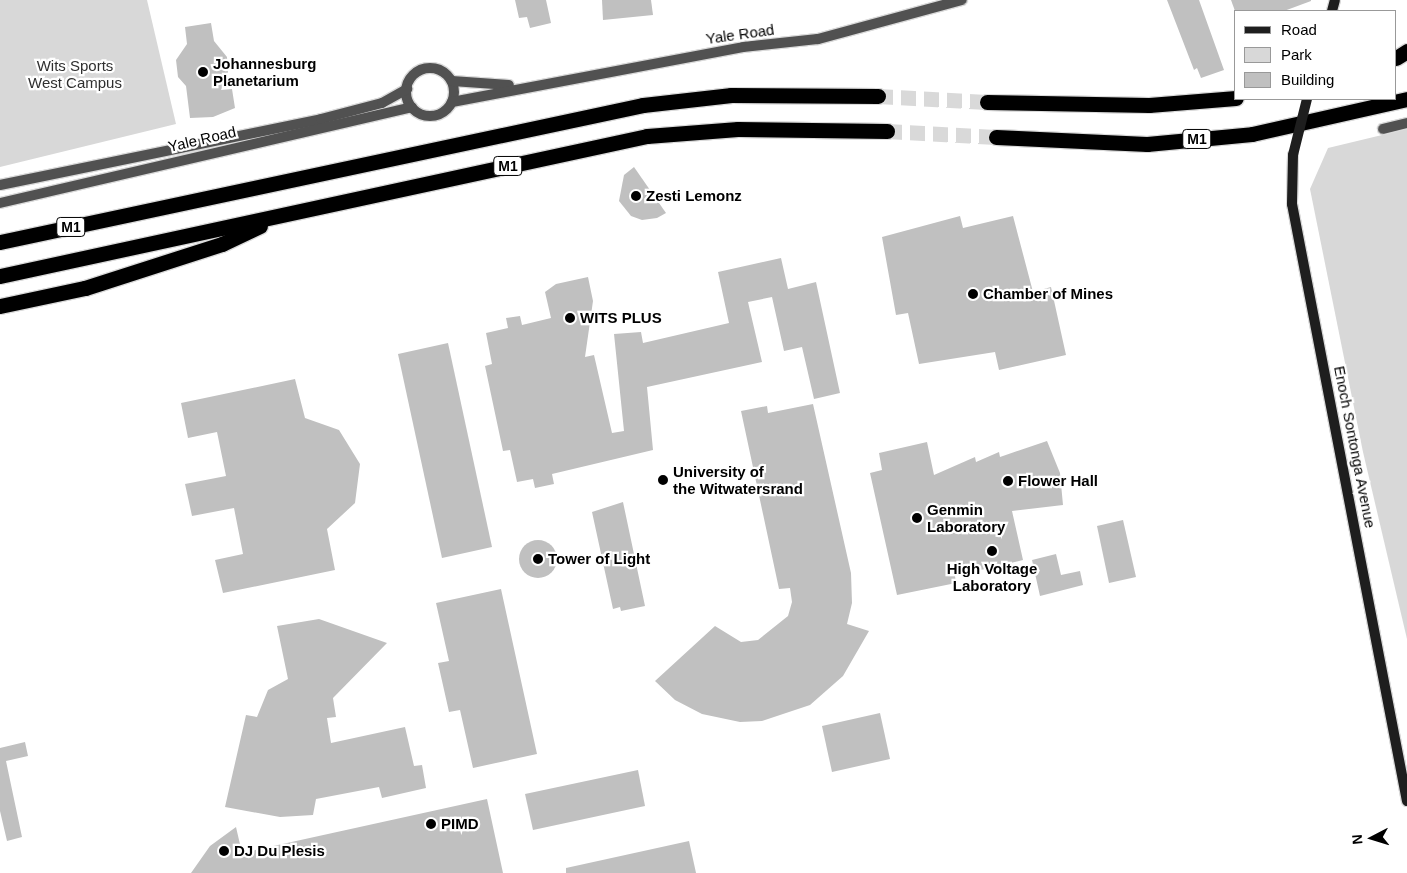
<!DOCTYPE html>
<html>
<head>
<meta charset="utf-8">
<style>
	body { margin:0 }
	#map { position:relative; width:1407px; height:873px; overflow:hidden; background:#fff; font-family:Helvetica,sans-serif }
	div>[style] { position:absolute }
	.green>* { inset:0; background:#d8d8d8 }
	.building>* { inset:0; background:#c0c0c0 }
	.round { border-radius:50% }
	.motorway-tunnel>* { height:15px; margin-top:-7.5px; transform-origin:0; background:repeating-linear-gradient(90deg,#d9d9d9 0 15px,transparent 0 23px) }
	.roads { filter:drop-shadow(1px 0 #dbdbdb) drop-shadow(-1px 0 #dbdbdb) drop-shadow(0 1px #dbdbdb) drop-shadow(0 -1px #dbdbdb) }
	.minor>* { height:10px; margin:-5px; padding:0 5px; transform-origin:5px; border-radius:5px; background:#515151 }
	.minor>.ring { margin:-5px; padding:0; box-sizing:content-box; background:none; border:10px solid #515151; border-radius:50% }
	.secondary>* { height:10px; margin:-5px; padding:0 5px; transform-origin:5px; border-radius:5px; background:#1e1e1e }
	.motorway>* { height:15px; margin:-7.5px; padding:0 7.5px; transform-origin:7.5px; border-radius:7.5px; background:#000 }
	.secondary-bridge>* { height:10px; margin:-5px; padding:0 5px; transform-origin:5px; border-radius:5px; background:#1e1e1e }
	.dots>* { width:14px; height:14px; translate:-50% -50%; box-sizing:border-box; border:2px solid #fff; border-radius:50% }
	span { translate:-50% -50%; white-space:nowrap; text-align:center; line-height:1.15; -webkit-text-stroke:4.5px #fff; paint-order:stroke }
	.shield-label span { padding:1px 4px; background:#fff; border:1px solid; border-radius:4px; -webkit-text-stroke-width:0 }
	.shield-label { font-size:14px; color:#000; font-weight:700 }
	.street-label { font-size:15px; color:#000 }
	.poi-label { font-size:15px; color:#000; font-weight:700 }
	.left { translate:0 -50%; text-align:left }
	.park-label { font-size:15px; color:#2f2f2f }
	.legend { position:absolute; left:1234px; top:10px; width:162px; height:90px; box-sizing:border-box; background:#fff; border:1px solid #999; margin:0; padding:6px 9px; list-style:none; font-size:15px; color:#000 }
	.legend li { display:flex; align-items:center; gap:10px; height:25px }
	.legend b { width:25px; border:1px solid #999 }
	.north { position:absolute; left:1347px; top:813px; width:50px; height:50px; -webkit-text-stroke:4px #fff; paint-order:stroke; rotate:265deg; font-size:14px; font-weight:700; line-height:20px; text-align:center; color:#000 }
	.north::after { content:''; display:block; margin:auto; width:18px; height:22px; background:#000; clip-path:polygon(50% 0,100% 100%,50% 72%,0 100%) }
</style>
</head>
<body>
<div id="map">
	<div class="green">
		<i style="clip-path:polygon(0 0,147px 0,176px 124px,0 167px)"></i>
		<i style="clip-path:polygon(1407px 129px,1407px 639px,1363px 452px,1310px 189px,1328px 148px)"></i>
	</div>
	<div class="building">
		<i style="clip-path:polygon(515px 0,546px 0,551px 23px,530px 28px,527px 17px,519px 18px)"></i>
		<i style="clip-path:polygon(602px 0,651px 0,653px 15px,603px 20px)"></i>
		<i style="clip-path:polygon(1167px 0,1199px 0,1224px 70px,1201px 78px,1197px 68px,1194px 70px)"></i>
		<i style="clip-path:polygon(1231px 0,1311px 0,1311px 1px,1284px 11px,1235px 11px)"></i>
		<i style="clip-path:polygon(211px 23px,214px 41px,227px 57px,228px 74px,221px 90px,232px 89px,235px 108px,213px 117px,190px 118px,186px 86px,178px 77px,176px 60px,187px 44px,185px 27px)"></i>
		<i style="clip-path:polygon(634px 167px,666px 213px,657px 218px,642px 220px,631px 216px,619px 201px,624px 175px)"></i>
		<i style="clip-path:polygon(960px 216px,963px 228px,1013px 216px,1033px 292px,1051px 287px,1066px 355px,999px 370px,995px 352px,919px 364px,908px 313px,896px 315px,882px 237px)"></i>
		<i style="clip-path:polygon(781px 258px,788px 289px,816px 282px,840px 393px,814px 399px,802px 347px,784px 351px,772px 297px,748px 302px,762px 362px,647px 387px,653px 450px,552px 474px,554px 484px,535px 488px,533px 479px,517px 482px,510px 450px,503px 451px,485px 366px,492px 364px,486px 333px,508px 328px,506px 318px,520px 316px,522px 325px,551px 318px,545px 292px,556px 284px,588px 277px,593px 301px,585px 357px,594px 355px,612px 433px,624px 431px,614px 334px,641px 332px,643px 343px,729px 323px,718px 272px)"></i>
		<i style="clip-path:polygon(448px 343px,492px 547px,442px 558px,398px 354px)"></i>
		<i style="clip-path:polygon(295px 379px,305px 418px,339px 430px,360px 464px,355px 503px,327px 529px,335px 570px,223px 593px,215px 560px,243px 554px,234px 508px,192px 516px,185px 484px,226px 476px,217px 432px,188px 438px,181px 403px)"></i>
		<i style="clip-path:polygon(813px 404px,851px 573px,852px 603px,847px 624px,869px 631px,843px 676px,810px 705px,762px 721px,740px 722px,702px 714px,675px 700px,655px 681px,715px 626px,741px 642px,758px 640px,788px 616px,792px 602px,790px 588px,779px 589px,741px 411px,767px 406px,768px 413px)"></i>
		<i style="clip-path:polygon(1047px 441px,1060px 473px,1063px 505px,1012px 511px,1023px 560px,955px 576px,956px 583px,897px 595px,870px 473px,882px 470px,879px 453px,927px 442px,934px 475px,975px 457px,976px 462px,999px 452px,1000px 457px)"></i>
		<i style="clip-path:polygon(623px 502px,645px 606px,621px 611px,620px 607px,613px 609px,592px 512px)"></i>
		<i style="clip-path:polygon(1123px 520px,1136px 577px,1109px 583px,1097px 526px)"></i>
		<i class="round" style="left:519px;top:540px;width:38px;height:38px"></i>
		<i style="clip-path:polygon(1056px 554px,1061px 575px,1080px 571px,1083px 585px,1040px 596px,1032px 560px)"></i>
		<i style="clip-path:polygon(501px 589px,537px 754px,473px 768px,460px 710px,449px 712px,438px 663px,449px 661px,436px 603px)"></i>
		<i style="clip-path:polygon(319px 619px,387px 643px,333px 698px,336px 717px,327px 718px,331px 743px,405px 727px,414px 766px,422px 765px,426px 788px,382px 798px,379px 787px,316px 799px,313px 815px,280px 817px,225px 807px,246px 715px,257px 717px,268px 690px,288px 679px,277px 626px)"></i>
		<i style="clip-path:polygon(880px 713px,890px 759px,832px 772px,822px 726px)"></i>
		<i style="clip-path:polygon(25px 742px,28px 756px,6px 761px,22px 837px,7px 841px,0 811px,0 748px)"></i>
		<i style="clip-path:polygon(638px 770px,645px 806px,533px 830px,525px 794px)"></i>
		<i style="clip-path:polygon(487px 799px,503px 873px,191px 873px,210px 846px,236px 827px,242px 853px)"></i>
		<i style="clip-path:polygon(689px 841px,696px 873px,566px 873px,566px 868px)"></i>
	</div>
	<div class="motorway-tunnel">
		<i style="left:878px;top:96px;width:109px;rotate:3.2deg"></i>
		<i style="left:887px;top:131px;width:109px;rotate:3.2deg"></i>
	</div>
	<div class="roads">
		<div class="minor">
			<i class="ring" style="left:406px;top:68px;width:38px;height:38px"></i>
			<i style="left:452px;top:81px;width:57px;rotate:4deg"></i>
			<i style="left:452px;top:102px;width:296px;rotate:-10.7deg"></i>
			<i style="left:743px;top:47px;width:75px;rotate:-6.1deg"></i>
			<i style="left:818px;top:39px;width:149px;rotate:-15.2deg"></i>
			<i style="left:1383px;top:129px;width:25px;rotate:-14deg"></i>
			<i style="left:0;top:185px;width:328px;rotate:-11.6deg"></i>
			<i style="left:321px;top:119px;width:63px;rotate:-14.7deg"></i>
			<i style="left:382px;top:103px;width:29px;rotate:-29deg"></i>
			<i style="left:0;top:203px;width:423px;rotate:-13.1deg"></i>
		</div>
		<div class="secondary">
			<i style="left:1332px;top:11px;width:11px;rotate:-75deg"></i>
			<i style="left:1293px;top:155px;width:49px;rotate:91.2deg"></i>
			<i style="left:1292px;top:204px;width:608px;rotate:79.1deg"></i>
		</div>
		<div class="motorway">
			<i style="left:1396px;top:58px;width:13px;rotate:-32deg"></i>
			<i style="left:987px;top:102px;width:162px;rotate:1.1deg"></i>
			<i style="left:1149px;top:105px;width:87px;rotate:-4.6deg"></i>
			<i style="left:996px;top:137px;width:151px;rotate:2.7deg"></i>
			<i style="left:1147px;top:144px;width:105px;rotate:-5.4deg"></i>
			<i style="left:1252px;top:134px;width:159px;rotate:-12.7deg"></i>
			<i style="left:0;top:242px;width:657px;rotate:-12.03deg"></i>
			<i style="left:643px;top:105px;width:89px;rotate:-6.5deg"></i>
			<i style="left:731px;top:95px;width:147px;rotate:0.4deg"></i>
			<i style="left:0;top:276px;width:662px;rotate:-12.21deg"></i>
			<i style="left:647px;top:136px;width:91px;rotate:-4.4deg"></i>
			<i style="left:738px;top:129px;width:149px;rotate:0.8deg"></i>
			<i style="left:0;top:306px;width:87px;rotate:-12deg"></i>
			<i style="left:85px;top:288px;width:144px;rotate:-17.8deg"></i>
			<i style="left:222px;top:244px;width:42px;rotate:-25.3deg"></i>
		</div>
	</div>
	<div class="secondary-bridge">
		<i style="left:1293px;top:155px;width:58px;rotate:-76deg"></i>
	</div>
	<div class="dots">
		<i style="left:203px;top:72px;background:#000"></i>
		<i style="left:636px;top:196px;background:#000"></i>
		<i style="left:973px;top:294px;background:#000"></i>
		<i style="left:570px;top:318px;background:#000"></i>
		<i style="left:663px;top:480px;background:#000"></i>
		<i style="left:1008px;top:481px;background:#000"></i>
		<i style="left:917px;top:518px;background:#000"></i>
		<i style="left:992px;top:551px;background:#000"></i>
		<i style="left:538px;top:559px;background:#000"></i>
		<i style="left:431px;top:824px;background:#000"></i>
		<i style="left:224px;top:851px;background:#000"></i>
	</div>
	<div class="shield-label">
		<span style="left:1197px;top:139px">M1</span>
		<span style="left:508px;top:166px">M1</span>
		<span style="left:71px;top:227px">M1</span>
	</div>
	<div class="street-label">
		<span style="left:740px;top:34px;rotate:-8deg">Yale Road</span>
		<span style="left:202px;top:139px;rotate:-13deg">Yale Road</span>
		<span style="left:1355px;top:447px;rotate:79deg">Enoch Sontonga Avenue</span>
	</div>
	<div class="poi-label">
		<span class="left" style="left:213px;top:72px">Johannesburg<br>Planetarium</span>
		<span class="left" style="left:646px;top:196px">Zesti Lemonz</span>
		<span class="left" style="left:983px;top:294px">Chamber of Mines</span>
		<span class="left" style="left:580px;top:318px">WITS PLUS</span>
		<span class="left" style="left:673px;top:480px">University of<br>the Witwatersrand</span>
		<span class="left" style="left:1018px;top:481px">Flower Hall</span>
		<span class="left" style="left:927px;top:518px">Genmin<br>Laboratory</span>
		<span class="left" style="left:548px;top:559px">Tower of Light</span>
		<span style="left:992px;top:577px">High Voltage<br>Laboratory</span>
		<span class="left" style="left:441px;top:824px">PIMD</span>
		<span class="left" style="left:234px;top:851px">DJ Du Plesis</span>
	</div>
	<div class="park-label">
		<span style="left:75px;top:74px">Wits Sports<br>West Campus</span>
	</div>
	<ul class="legend">
	<li><b style="height:6px;background:#1e1e1e"></b>Road</li>
	<li><b style="height:14px;background:#d8d8d8"></b>Park</li>
	<li><b style="height:14px;background:#c0c0c0"></b>Building</li>
	</ul>
	<div class="north">N</div>
</div>
</body>
</html>
